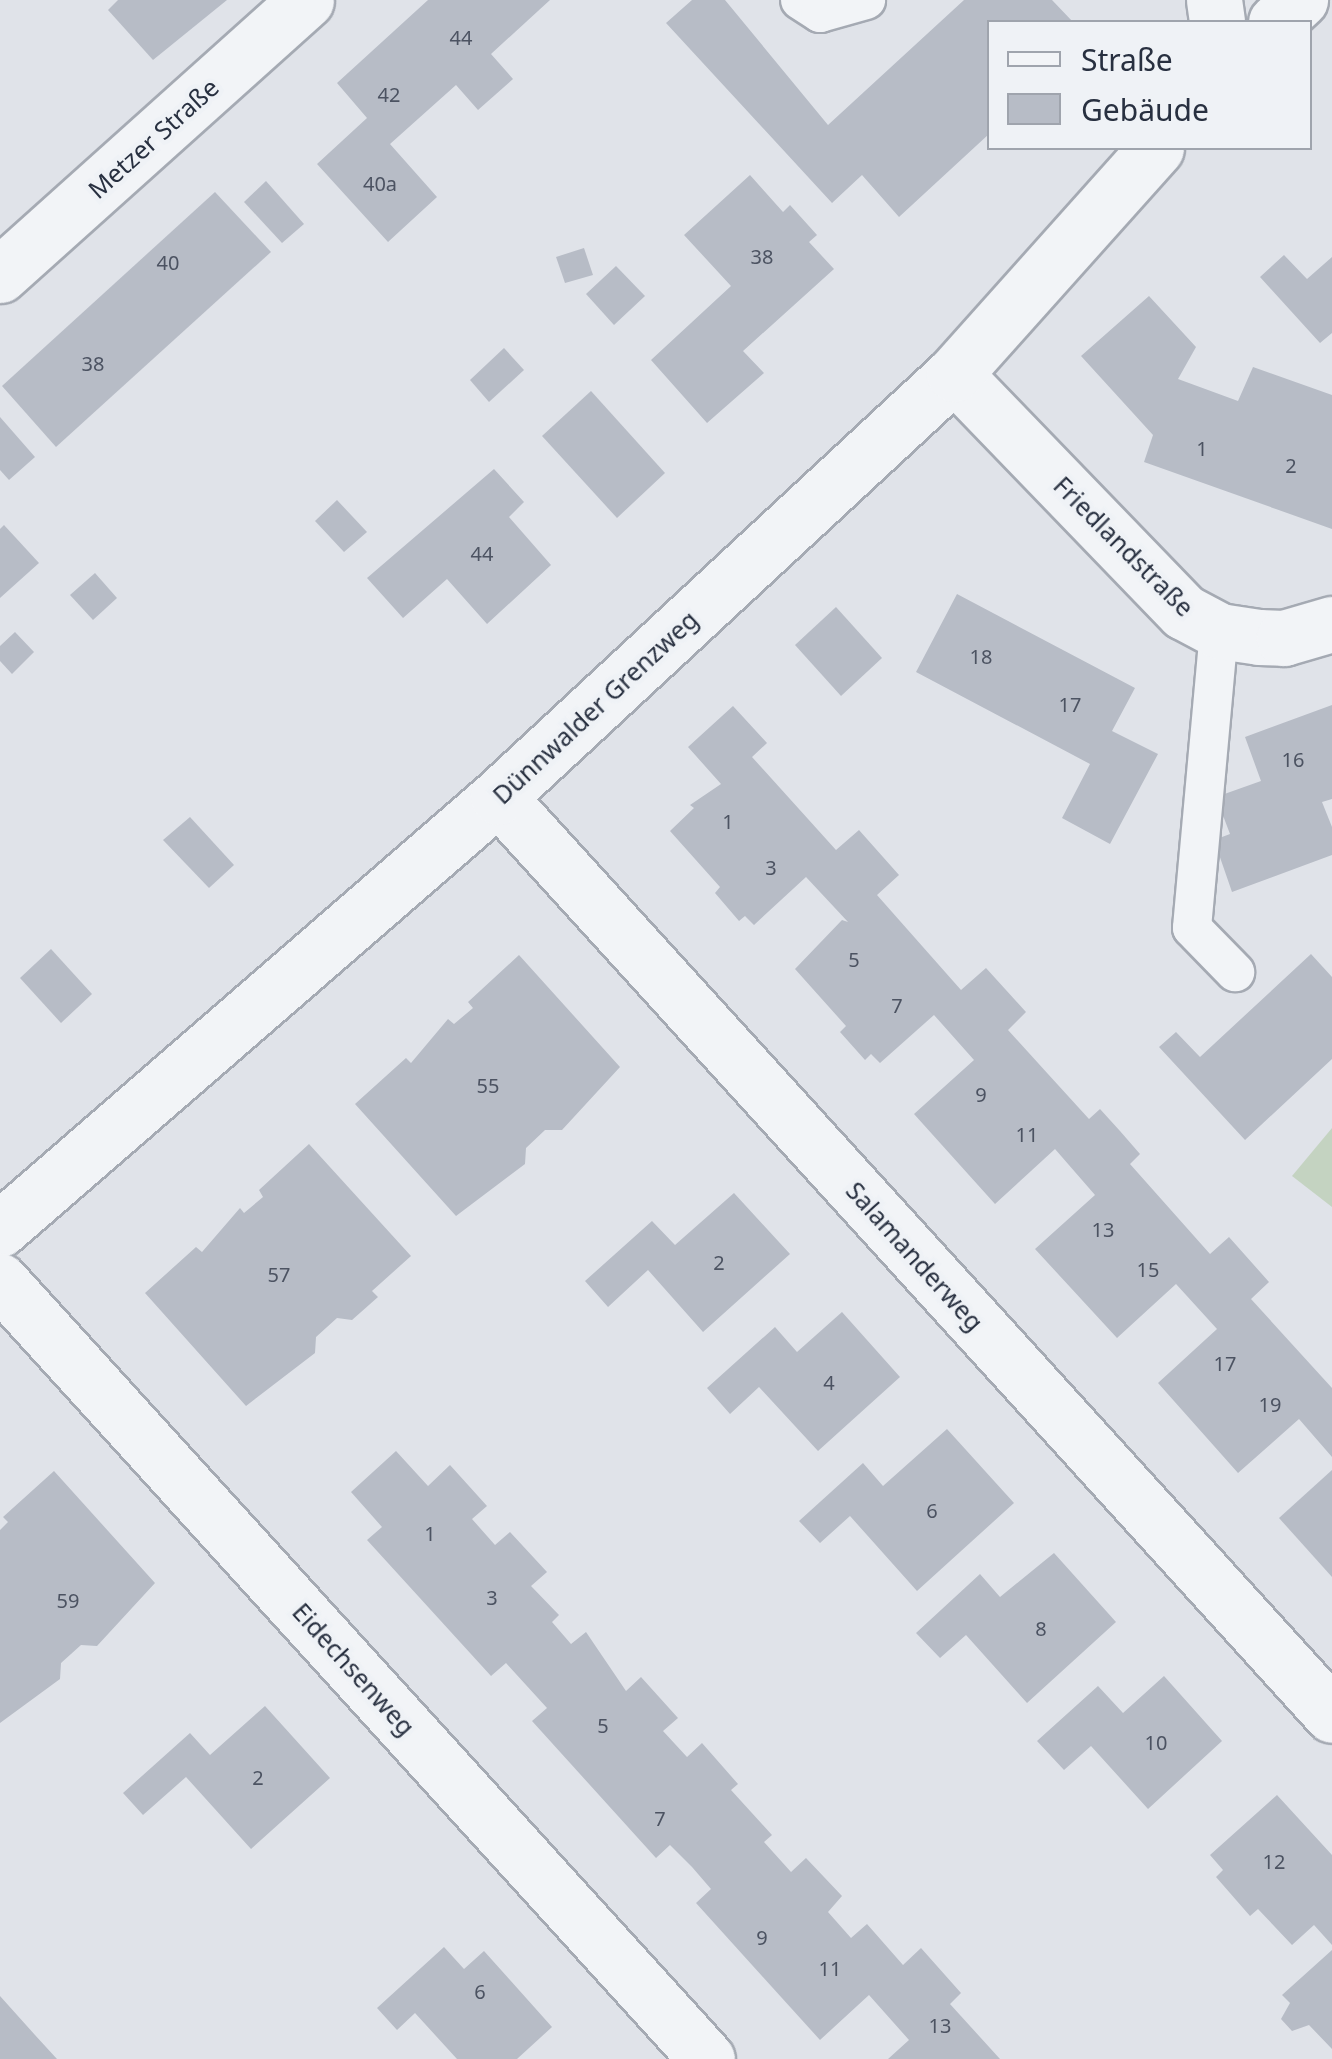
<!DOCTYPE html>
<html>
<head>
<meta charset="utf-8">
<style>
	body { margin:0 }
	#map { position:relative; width:1332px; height:2059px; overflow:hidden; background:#e0e3e9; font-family:"Noto Sans",sans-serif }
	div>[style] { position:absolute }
	.green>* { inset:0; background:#c4d3c1 }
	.building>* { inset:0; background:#b7bcc6 }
	.roads { filter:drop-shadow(2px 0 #a5aab3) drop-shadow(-2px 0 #a5aab3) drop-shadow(0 2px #a5aab3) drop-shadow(0 -2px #a5aab3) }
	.lane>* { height:38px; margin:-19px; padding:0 19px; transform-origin:19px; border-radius:19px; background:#f2f4f7 }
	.street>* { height:55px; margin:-27.5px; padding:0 27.5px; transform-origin:27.5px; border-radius:27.5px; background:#f2f4f7 }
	span { translate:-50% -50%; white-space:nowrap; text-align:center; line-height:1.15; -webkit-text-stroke:9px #eff2f6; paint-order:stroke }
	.number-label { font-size:20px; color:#4c5362 }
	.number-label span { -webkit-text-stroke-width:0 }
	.street-label { font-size:25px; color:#283040 }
	.legend { position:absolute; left:987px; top:20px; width:325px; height:130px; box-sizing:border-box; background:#eff2f6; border:2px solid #9fa4ad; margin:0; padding:12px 18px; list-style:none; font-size:30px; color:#283040 }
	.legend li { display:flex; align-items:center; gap:20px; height:50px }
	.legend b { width:50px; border:2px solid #9fa4ad }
</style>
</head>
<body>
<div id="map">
	<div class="green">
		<i style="clip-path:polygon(1332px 1128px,1332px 1207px,1292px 1176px)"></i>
	</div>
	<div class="building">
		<i style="clip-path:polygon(118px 0,227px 0,153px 60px,108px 10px)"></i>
		<i style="clip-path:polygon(428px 0,550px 0,491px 54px,513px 79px,478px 110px,456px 85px,390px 144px,437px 197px,388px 242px,317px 164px,367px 118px,337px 83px)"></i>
		<i style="clip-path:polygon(692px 0,725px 0,828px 125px,964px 0,1052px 0,1073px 22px,989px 22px,989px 134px,899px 217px,862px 175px,832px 203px,666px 23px)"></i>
		<i style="clip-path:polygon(750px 175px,783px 212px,790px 205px,817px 235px,809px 242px,834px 269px,743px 351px,764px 373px,707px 423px,651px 360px,731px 286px,684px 235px)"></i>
		<i style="clip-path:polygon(266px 181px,304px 224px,282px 243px,244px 202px)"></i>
		<i style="clip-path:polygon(215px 192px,271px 252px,56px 447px,2px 386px)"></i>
		<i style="clip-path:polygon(584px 248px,593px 275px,565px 283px,556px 257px)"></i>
		<i style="clip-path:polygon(1284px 255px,1307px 279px,1332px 257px,1332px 333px,1320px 343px,1260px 277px)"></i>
		<i style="clip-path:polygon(616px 266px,645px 296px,614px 325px,586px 294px)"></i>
		<i style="clip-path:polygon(1149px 296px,1196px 347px,1178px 379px,1238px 401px,1253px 367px,1332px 395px,1332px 529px,1144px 462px,1153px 435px,1081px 356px)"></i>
		<i style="clip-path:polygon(504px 348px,524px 370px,489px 402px,470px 380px)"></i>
		<i style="clip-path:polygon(591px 391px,665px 473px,617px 518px,542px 436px)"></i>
		<i style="clip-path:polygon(0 417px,35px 457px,9px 480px,0 470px)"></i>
		<i style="clip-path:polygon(494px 469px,524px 502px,509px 517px,551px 565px,487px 624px,447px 579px,403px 618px,367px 578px)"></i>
		<i style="clip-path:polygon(337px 500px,367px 532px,344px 552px,315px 521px)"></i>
		<i style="clip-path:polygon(4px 525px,39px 563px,0 598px,0 529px)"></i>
		<i style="clip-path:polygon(95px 573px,117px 598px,93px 620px,70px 595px)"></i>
		<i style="clip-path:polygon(957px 594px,1135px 688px,1112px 731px,1158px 754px,1110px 844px,1062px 818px,1090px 764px,916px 672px)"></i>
		<i style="clip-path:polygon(836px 607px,882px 658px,841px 696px,795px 645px)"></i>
		<i style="clip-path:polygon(15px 632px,34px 652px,12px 674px,0 661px,0 646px)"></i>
		<i style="clip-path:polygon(1332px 705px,1332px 799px,1322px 802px,1332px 827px,1332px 855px,1232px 892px,1214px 840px,1230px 834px,1216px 797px,1261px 781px,1245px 737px)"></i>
		<i style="clip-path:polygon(733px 706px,767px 743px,752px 757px,836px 850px,859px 830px,899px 875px,877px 895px,961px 990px,986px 968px,1026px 1012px,1008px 1030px,1048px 1074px,1089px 1119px,1100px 1109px,1120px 1131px,1140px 1154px,1130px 1164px,1210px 1254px,1229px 1237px,1269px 1282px,1251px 1299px,1332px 1388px,1332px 1457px,1299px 1419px,1238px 1473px,1158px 1383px,1217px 1329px,1176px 1284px,1117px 1338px,1035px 1249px,1095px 1195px,1055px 1149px,995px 1204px,914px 1114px,974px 1060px,934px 1015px,880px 1063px,871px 1054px,865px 1060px,840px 1032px,846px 1026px,795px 969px,842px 920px,848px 922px,806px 877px,754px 925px,745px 916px,739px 921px,715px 893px,720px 887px,670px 831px,694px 808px,690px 805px,721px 784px,688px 747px)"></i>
		<i style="clip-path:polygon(190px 817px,234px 865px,209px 888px,163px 840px)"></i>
		<i style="clip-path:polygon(51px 949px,92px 994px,61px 1023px,20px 978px)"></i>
		<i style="clip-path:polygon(1311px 954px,1332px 977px,1332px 1059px,1245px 1140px,1159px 1047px,1176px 1032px,1200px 1057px)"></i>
		<i style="clip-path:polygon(519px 955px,620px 1067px,562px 1130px,545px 1130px,526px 1148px,525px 1164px,456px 1216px,355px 1104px,406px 1058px,411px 1063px,448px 1019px,454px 1024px,473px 1008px,468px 1002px)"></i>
		<i style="clip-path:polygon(309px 1144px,411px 1256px,372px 1291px,378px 1297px,352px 1320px,337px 1318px,316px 1337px,315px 1353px,246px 1406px,145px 1293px,196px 1247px,202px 1252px,240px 1208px,244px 1213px,263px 1197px,259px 1190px)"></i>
		<i style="clip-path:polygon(734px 1193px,790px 1254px,703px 1332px,648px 1270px,608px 1307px,585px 1281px,652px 1221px,675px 1245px)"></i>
		<i style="clip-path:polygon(842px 1312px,900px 1377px,818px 1451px,759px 1387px,730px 1414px,707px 1388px,775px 1327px,797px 1352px)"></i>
		<i style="clip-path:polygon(947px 1429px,1014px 1503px,917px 1591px,850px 1516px,820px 1543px,799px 1521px,863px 1463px,883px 1486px)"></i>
		<i style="clip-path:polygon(396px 1451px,428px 1486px,450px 1465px,487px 1506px,472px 1519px,495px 1545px,510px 1532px,547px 1572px,531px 1586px,559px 1615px,552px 1622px,571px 1644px,586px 1632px,626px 1691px,641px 1677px,678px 1718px,663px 1731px,687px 1757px,702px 1743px,738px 1784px,731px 1790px,772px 1835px,764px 1842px,791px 1872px,806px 1858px,842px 1896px,828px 1912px,851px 1938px,867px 1924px,903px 1965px,921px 1948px,961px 1993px,950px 2004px,1000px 2059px,888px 2059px,909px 2040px,869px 1995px,820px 2040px,696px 1903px,711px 1889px,692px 1867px,670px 1845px,656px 1858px,532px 1721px,547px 1708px,506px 1663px,491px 1676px,367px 1540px,382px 1527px,351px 1492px)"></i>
		<i style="clip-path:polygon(1332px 1470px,1332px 1577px,1279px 1518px)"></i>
		<i style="clip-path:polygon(54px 1471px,155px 1583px,97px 1646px,81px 1645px,61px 1663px,60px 1679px,0 1723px,0 1530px,8px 1522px,3px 1517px)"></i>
		<i style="clip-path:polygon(1054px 1553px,1116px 1622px,1027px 1703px,966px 1635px,940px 1658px,916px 1633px,980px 1574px,1000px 1597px)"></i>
		<i style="clip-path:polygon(1164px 1676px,1222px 1741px,1148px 1809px,1091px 1746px,1064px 1770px,1037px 1741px,1098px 1686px,1123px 1713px)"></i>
		<i style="clip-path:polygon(265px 1706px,330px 1778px,251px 1849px,186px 1777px,143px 1815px,123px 1793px,190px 1733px,210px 1755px)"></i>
		<i style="clip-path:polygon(1277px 1795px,1332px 1855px,1332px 1945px,1314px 1925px,1292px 1945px,1258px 1909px,1250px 1916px,1216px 1877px,1223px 1870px,1210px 1855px)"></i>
		<i style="clip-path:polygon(444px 1947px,464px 1969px,484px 1951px,552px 2027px,517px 2059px,457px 2059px,415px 2013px,397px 2030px,377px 2008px)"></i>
		<i style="clip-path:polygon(1332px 1950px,1332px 2049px,1309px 2025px,1292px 2031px,1281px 2019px,1290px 2003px,1282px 1995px)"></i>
		<i style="clip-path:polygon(0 1996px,35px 2035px,57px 2059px,0 2059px)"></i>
	</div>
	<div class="roads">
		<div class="lane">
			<i style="left:800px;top:0;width:24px;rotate:33deg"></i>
			<i style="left:820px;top:13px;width:48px;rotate:-15.8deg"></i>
			<i style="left:1219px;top:631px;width:298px;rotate:95.2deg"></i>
			<i style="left:1192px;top:928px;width:62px;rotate:45.7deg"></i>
		</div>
		<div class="street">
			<i style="left:1214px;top:0;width:22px;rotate:82deg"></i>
			<i style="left:1276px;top:22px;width:33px;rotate:-43deg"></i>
			<i style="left:0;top:275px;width:411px;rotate:-41.9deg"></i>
			<i style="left:954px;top:374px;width:331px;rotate:46deg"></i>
			<i style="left:1184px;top:612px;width:40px;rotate:28deg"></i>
			<i style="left:1219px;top:631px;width:40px;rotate:8.5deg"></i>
			<i style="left:1259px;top:637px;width:25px;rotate:2deg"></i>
			<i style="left:1284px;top:638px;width:50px;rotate:-16.3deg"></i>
			<i style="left:498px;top:797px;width:1240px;rotate:47.74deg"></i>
			<i style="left:0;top:1229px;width:659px;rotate:-40.94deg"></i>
			<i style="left:498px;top:797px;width:622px;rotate:-42.85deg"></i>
			<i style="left:954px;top:374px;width:303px;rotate:-48.2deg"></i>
			<i style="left:0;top:1281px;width:1051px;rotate:47.74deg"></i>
		</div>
	</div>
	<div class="number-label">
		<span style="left:461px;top:37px">44</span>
		<span style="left:389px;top:94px">42</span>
		<span style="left:380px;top:183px">40a</span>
		<span style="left:762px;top:256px">38</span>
		<span style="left:168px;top:262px">40</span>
		<span style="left:93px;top:363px">38</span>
		<span style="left:1202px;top:448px">1</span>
		<span style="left:1291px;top:465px">2</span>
		<span style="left:482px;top:553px">44</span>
		<span style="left:981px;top:656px">18</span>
		<span style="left:1070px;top:704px">17</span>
		<span style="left:1293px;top:759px">16</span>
		<span style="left:728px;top:821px">1</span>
		<span style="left:771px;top:867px">3</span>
		<span style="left:854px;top:959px">5</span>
		<span style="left:897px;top:1005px">7</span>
		<span style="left:488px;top:1085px">55</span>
		<span style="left:981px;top:1094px">9</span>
		<span style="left:1027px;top:1134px">11</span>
		<span style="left:1103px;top:1229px">13</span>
		<span style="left:719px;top:1262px">2</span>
		<span style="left:1148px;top:1269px">15</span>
		<span style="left:279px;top:1274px">57</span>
		<span style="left:1225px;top:1363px">17</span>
		<span style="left:829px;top:1382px">4</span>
		<span style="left:1270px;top:1404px">19</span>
		<span style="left:932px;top:1510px">6</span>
		<span style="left:430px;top:1533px">1</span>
		<span style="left:492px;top:1597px">3</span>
		<span style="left:68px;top:1600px">59</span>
		<span style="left:1041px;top:1628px">8</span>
		<span style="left:603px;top:1725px">5</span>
		<span style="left:1156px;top:1742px">10</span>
		<span style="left:258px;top:1777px">2</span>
		<span style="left:660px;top:1818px">7</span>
		<span style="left:1274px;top:1861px">12</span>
		<span style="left:762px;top:1937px">9</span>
		<span style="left:830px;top:1968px">11</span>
		<span style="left:480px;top:1991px">6</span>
		<span style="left:940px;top:2025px">13</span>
	</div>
	<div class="street-label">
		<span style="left:153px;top:138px;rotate:-42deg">Metzer Straße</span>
		<span style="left:1124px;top:546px;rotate:45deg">Friedlandstraße</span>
		<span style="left:595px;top:707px;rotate:-43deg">Dünnwalder Grenzweg</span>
		<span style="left:915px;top:1256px;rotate:48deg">Salamanderweg</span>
		<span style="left:354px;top:1669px;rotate:48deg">Eidechsenweg</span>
	</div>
	<ul class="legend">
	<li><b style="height:12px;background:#f2f4f7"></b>Straße</li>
	<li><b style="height:28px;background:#b7bcc6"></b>Gebäude</li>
	</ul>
</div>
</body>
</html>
